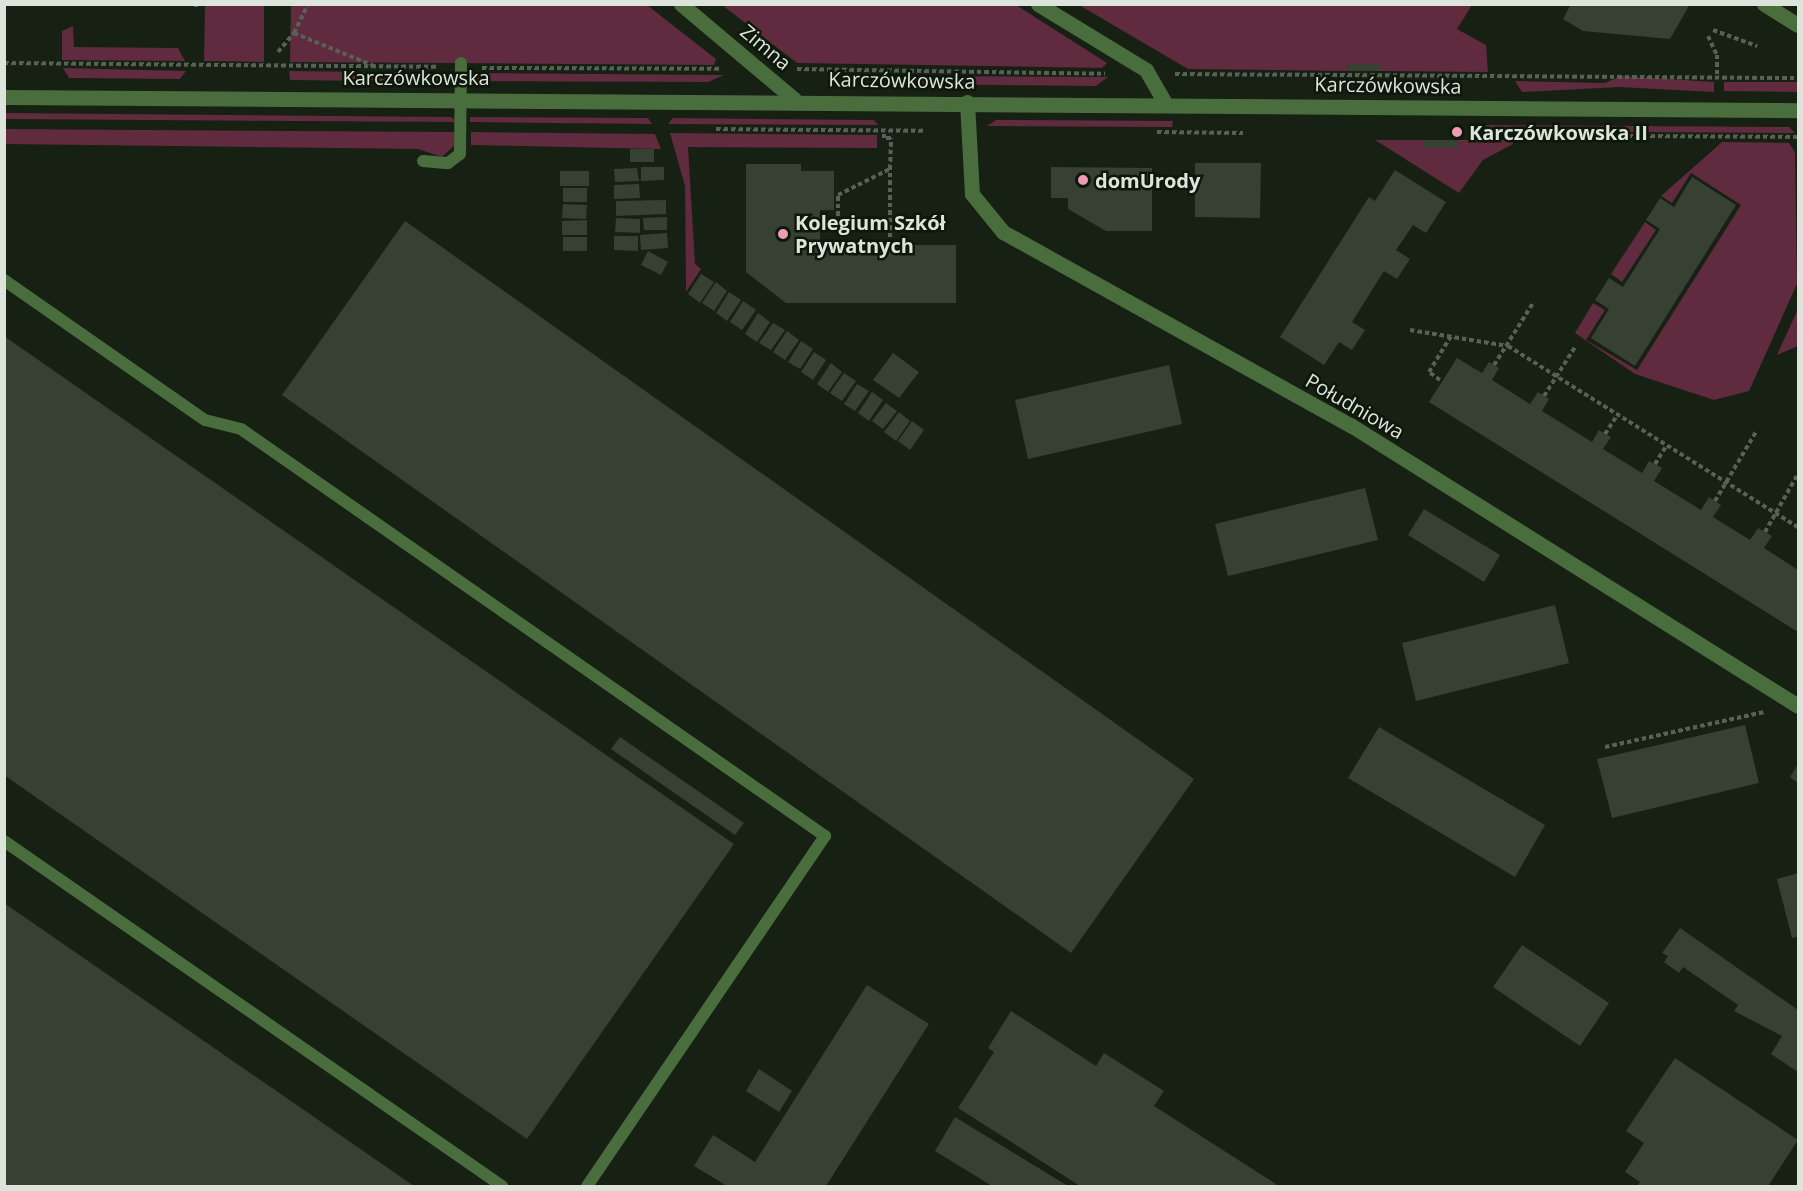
<!DOCTYPE html>
<html>
<head>
<meta charset="utf-8">
<style>
	body { margin:0 }
	#map { position:relative; width:1803px; height:1191px; overflow:hidden; background:#162013; font-family:"Open Sans",sans-serif }
	div>[style] { position:absolute }
	.green>* { inset:0; background:#602a3f }
	.building>* { inset:0; background:#364133 }
	.path>* { height:4px; margin-top:-2px; transform-origin:0; background:repeating-linear-gradient(90deg,#586156 0 4.5px,transparent 0 7.5px) }
	.lane>* { height:12px; margin:-6px; padding:0 6px; transform-origin:6px; border-radius:6px; background:#496d3d }
	.street>* { height:15px; margin:-7.5px; padding:0 7.5px; transform-origin:7.5px; border-radius:7.5px; background:#496d3d }
	.dots>* { width:16px; height:16px; translate:-50% -50%; box-sizing:border-box; border:3px solid #0d170a; border-radius:50% }
	span { translate:-50% -50%; white-space:nowrap; text-align:center; line-height:1.15; -webkit-text-stroke:5px #0d170a; paint-order:stroke }
	.street-label { font-size:20px; color:#dde4db }
	.poi-label { font-size:20px; color:#dde4db; font-weight:700 }
	.left { translate:0 -50%; text-align:left }
	.frame { position:absolute; inset:0; border:6px solid #dde4db; pointer-events:none }
</style>
</head>
<body>
<div id="map">
	<div class="green">
		<i style="clip-path:polygon(291px 4px,647px 5px,716px 59px,714px 65px,290px 62px)"></i>
		<i style="clip-path:polygon(205px 5px,264px 5px,264px 62px,204px 61px)"></i>
		<i style="clip-path:polygon(722px 5px,1016px 5px,1107px 63px,1102px 68px,797px 63px)"></i>
		<i style="clip-path:polygon(1079px 5px,1472px 5px,1457px 29px,1486px 45px,1488px 72px,1379px 71px,1379px 64px,1348px 64px,1347px 71px,1188px 69px)"></i>
		<i style="clip-path:polygon(73px 26px,74px 47px,178px 48px,185px 61px,62px 60px,62px 31px)"></i>
		<i style="clip-path:polygon(63px 68px,186px 71px,180px 79px,69px 78px)"></i>
		<i style="clip-path:polygon(289px 71px,452px 73px,446px 82px,290px 80px)"></i>
		<i style="clip-path:polygon(466px 73px,724px 75px,708px 82px,473px 81px)"></i>
		<i style="clip-path:polygon(908px 76px,1108px 77px,1096px 86px,908px 84px)"></i>
		<i style="clip-path:polygon(1621px 76px,1714px 82px,1714px 92px,1619px 87px,1522px 92px,1515px 81px,1605px 83px)"></i>
		<i style="clip-path:polygon(1724px 82px,1798px 82px,1798px 92px,1724px 91px)"></i>
		<i style="clip-path:polygon(5px 113px,451px 117px,457px 122px,5px 119px)"></i>
		<i style="clip-path:polygon(470px 117px,648px 118px,652px 124px,470px 122px)"></i>
		<i style="clip-path:polygon(673px 118px,874px 120px,878px 125px,668px 124px)"></i>
		<i style="clip-path:polygon(996px 120px,1173px 121px,1172px 127px,987px 126px)"></i>
		<i style="clip-path:polygon(1485px 125px,1789px 127px,1795px 133px,1485px 131px)"></i>
		<i style="clip-path:polygon(5px 129px,456px 132px,457px 143px,442px 157px,418px 149px,5px 144px)"></i>
		<i style="clip-path:polygon(471px 132px,655px 134px,661px 149px,471px 145px)"></i>
		<i style="clip-path:polygon(670px 133px,877px 135px,877px 148px,688px 147px,695px 264px,701px 269px,686px 292px,685px 186px)"></i>
		<i style="clip-path:polygon(1375px 140px,1423px 140px,1424px 148px,1457px 148px,1457px 140px,1513px 140px,1513px 144px,1483px 160px,1459px 193px)"></i>
		<i style="clip-path:polygon(1722px 142px,1789px 143px,1795px 152px,1797px 284px,1749px 391px,1714px 400px,1635px 374px,1575px 333px,1593px 303px,1605px 310px,1586px 340px,1637px 370px,1741px 205px,1691px 173px,1672px 203px,1661px 196px)"></i>
		<i style="clip-path:polygon(1645px 222px,1656px 230px,1622px 282px,1611px 274px)"></i>
		<i style="clip-path:polygon(1798px 309px,1798px 346px,1777px 355px,1787px 333px)"></i>
	</div>
	<div class="building">
		<i style="clip-path:polygon(1571px 4px,1690px 4px,1670px 39px,1583px 31px,1563px 19px)"></i>
		<i style="clip-path:polygon(1348px 64px,1379px 64px,1379px 71px,1347px 71px)"></i>
		<i style="clip-path:polygon(1423px 140px,1457px 140px,1457px 148px,1423px 148px)"></i>
		<i style="clip-path:polygon(630px 149px,654px 149px,654px 162px,630px 162px)"></i>
		<i style="clip-path:polygon(1195px 163px,1261px 163px,1260px 218px,1195px 217px)"></i>
		<i style="clip-path:polygon(746px 164px,801px 164px,801px 171px,834px 171px,834px 210px,820px 210px,820px 245px,956px 245px,956px 303px,786px 303px,746px 272px)"></i>
		<i style="clip-path:polygon(641px 167px,664px 167px,664px 180px,641px 181px)"></i>
		<i style="clip-path:polygon(1051px 167px,1152px 168px,1152px 231px,1106px 231px,1068px 209px,1068px 198px,1051px 198px)"></i>
		<i style="clip-path:polygon(637px 168px,639px 181px,615px 182px,614px 169px)"></i>
		<i style="clip-path:polygon(1395px 170px,1446px 202px,1426px 233px,1413px 225px,1396px 250px,1410px 259px,1397px 279px,1384px 271px,1352px 322px,1365px 330px,1352px 350px,1339px 342px,1324px 365px,1280px 337px,1369px 197px,1375px 201px)"></i>
		<i style="clip-path:polygon(560px 171px,589px 171px,589px 186px,560px 186px)"></i>
		<i style="clip-path:polygon(1692px 177px,1736px 205px,1635px 366px,1591px 338px,1609px 309px,1595px 300px,1609px 278px,1623px 287px,1660px 229px,1646px 220px,1660px 198px,1674px 207px)"></i>
		<i style="clip-path:polygon(639px 184px,640px 198px,614px 199px,614px 185px)"></i>
		<i style="clip-path:polygon(563px 188px,587px 188px,587px 202px,563px 202px)"></i>
		<i style="clip-path:polygon(666px 200px,666px 214px,616px 216px,616px 201px)"></i>
		<i style="clip-path:polygon(563px 204px,587px 205px,586px 219px,562px 218px)"></i>
		<i style="clip-path:polygon(667px 217px,667px 230px,644px 230px,643px 218px)"></i>
		<i style="clip-path:polygon(616px 218px,640px 219px,640px 233px,615px 232px)"></i>
		<i style="clip-path:polygon(587px 220px,587px 235px,562px 235px,562px 221px)"></i>
		<i style="clip-path:polygon(405px 221px,1194px 779px,1071px 953px,282px 395px)"></i>
		<i style="clip-path:polygon(667px 233px,668px 248px,641px 250px,640px 235px)"></i>
		<i style="clip-path:polygon(614px 236px,638px 236px,638px 251px,614px 250px)"></i>
		<i style="clip-path:polygon(563px 237px,587px 237px,587px 251px,563px 251px)"></i>
		<i style="clip-path:polygon(648px 251px,668px 262px,661px 275px,641px 265px)"></i>
		<i style="clip-path:polygon(701px 274px,714px 282px,700px 303px,688px 294px)"></i>
		<i style="clip-path:polygon(716px 282px,727px 291px,714px 311px,702px 303px)"></i>
		<i style="clip-path:polygon(729px 292px,741px 300px,727px 321px,716px 313px)"></i>
		<i style="clip-path:polygon(743px 301px,756px 310px,742px 330px,730px 322px)"></i>
		<i style="clip-path:polygon(758px 313px,770px 322px,757px 342px,745px 334px)"></i>
		<i style="clip-path:polygon(773px 323px,785px 330px,771px 350px,759px 343px)"></i>
		<i style="clip-path:polygon(787px 331px,799px 340px,785px 360px,773px 352px)"></i>
		<i style="clip-path:polygon(4px 336px,734px 844px,527px 1139px,4px 775px)"></i>
		<i style="clip-path:polygon(801px 341px,813px 349px,800px 369px,788px 362px)"></i>
		<i style="clip-path:polygon(814px 352px,826px 360px,813px 380px,801px 372px)"></i>
		<i style="clip-path:polygon(893px 353px,919px 372px,899px 398px,873px 380px)"></i>
		<i style="clip-path:polygon(1457px 358px,1482px 373px,1489px 362px,1499px 368px,1492px 380px,1530px 404px,1538px 392px,1544px 396px,1549px 399px,1542px 411px,1592px 442px,1599px 430px,1605px 434px,1611px 437px,1603px 449px,1642px 473px,1649px 461px,1655px 464px,1662px 468px,1654px 481px,1701px 510px,1709px 497px,1721px 505px,1713px 517px,1750px 540px,1758px 528px,1772px 536px,1764px 548px,1798px 570px,1798px 632px,1429px 402px)"></i>
		<i style="clip-path:polygon(831px 363px,842px 372px,828px 392px,817px 384px)"></i>
		<i style="clip-path:polygon(1169px 365px,1182px 424px,1028px 459px,1015px 400px)"></i>
		<i style="clip-path:polygon(844px 373px,856px 381px,842px 401px,830px 393px)"></i>
		<i style="clip-path:polygon(857px 384px,869px 391px,855px 411px,844px 404px)"></i>
		<i style="clip-path:polygon(872px 392px,883px 400px,869px 421px,858px 413px)"></i>
		<i style="clip-path:polygon(886px 403px,897px 411px,883px 429px,872px 421px)"></i>
		<i style="clip-path:polygon(899px 412px,910px 421px,896px 441px,884px 432px)"></i>
		<i style="clip-path:polygon(912px 421px,924px 430px,910px 450px,898px 441px)"></i>
		<i style="clip-path:polygon(1365px 488px,1378px 540px,1228px 576px,1215px 524px)"></i>
		<i style="clip-path:polygon(1424px 509px,1500px 555px,1484px 582px,1408px 535px)"></i>
		<i style="clip-path:polygon(1555px 605px,1569px 663px,1416px 701px,1402px 643px)"></i>
		<i style="clip-path:polygon(1745px 725px,1759px 783px,1612px 818px,1597px 759px)"></i>
		<i style="clip-path:polygon(1379px 727px,1545px 825px,1515px 877px,1348px 778px)"></i>
		<i style="clip-path:polygon(620px 737px,744px 823px,735px 835px,611px 749px)"></i>
		<i style="clip-path:polygon(1798px 764px,1798px 783px,1790px 777px)"></i>
		<i style="clip-path:polygon(1798px 873px,1798px 937px,1792px 938px,1777px 879px)"></i>
		<i style="clip-path:polygon(4px 903px,414px 1186px,4px 1186px)"></i>
		<i style="clip-path:polygon(1680px 928px,1798px 1010px,1798px 1072px,1771px 1054px,1782px 1036px,1734px 1011px,1738px 1005px,1683px 967px,1679px 973px,1664px 962px,1668px 956px,1662px 953px)"></i>
		<i style="clip-path:polygon(1522px 945px,1609px 1003px,1580px 1046px,1493px 987px)"></i>
		<i style="clip-path:polygon(867px 985px,929px 1024px,826px 1186px,727px 1186px,694px 1166px,713px 1135px,755px 1162px)"></i>
		<i style="clip-path:polygon(1011px 1011px,1096px 1066px,1104px 1053px,1164px 1091px,1154px 1106px,1279px 1186px,1080px 1186px,958px 1108px,994px 1052px,988px 1048px)"></i>
		<i style="clip-path:polygon(1675px 1058px,1798px 1140px,1768px 1186px,1637px 1186px,1640px 1182px,1625px 1172px,1644px 1143px,1626px 1131px)"></i>
		<i style="clip-path:polygon(759px 1069px,792px 1091px,779px 1112px,746px 1091px)"></i>
		<i style="clip-path:polygon(955px 1117px,1068px 1186px,992px 1186px,935px 1151px)"></i>
	</div>
	<div class="path">
		<i style="left:278px;top:4px;width:1px;rotate:90deg"></i>
		<i style="left:196px;top:7px;width:3px;rotate:-90deg"></i>
		<i style="left:1713px;top:30px;width:47px;rotate:20deg"></i>
		<i style="left:294px;top:33px;width:32px;rotate:-64deg"></i>
		<i style="left:1708px;top:36px;width:21px;rotate:65deg"></i>
		<i style="left:1717px;top:55px;width:22px;rotate:90deg"></i>
		<i style="left:278px;top:52px;width:25px;rotate:-50deg"></i>
		<i style="left:294px;top:33px;width:87px;rotate:22.4deg"></i>
		<i style="left:4px;top:63px;width:435px;rotate:0.5deg"></i>
		<i style="left:482px;top:68px;width:239px;rotate:0.2deg"></i>
		<i style="left:797px;top:69px;width:308px;rotate:0.9deg"></i>
		<i style="left:1175px;top:74px;width:623px;rotate:0.37deg"></i>
		<i style="left:716px;top:129px;width:209px;rotate:0.5deg"></i>
		<i style="left:1157px;top:132px;width:86px;rotate:0.7deg"></i>
		<i style="left:1628px;top:136px;width:170px;rotate:0.3deg"></i>
		<i style="left:820px;top:223px;width:18px"></i>
		<i style="left:838px;top:223px;width:28px;rotate:-90deg"></i>
		<i style="left:838px;top:195px;width:58px;rotate:-26.6deg"></i>
		<i style="left:890px;top:169px;width:31px;rotate:-88deg"></i>
		<i style="left:891px;top:138px;width:7px;rotate:180deg"></i>
		<i style="left:884px;top:138px;width:7px;rotate:-90deg"></i>
		<i style="left:890px;top:245px;width:76px;rotate:-90deg"></i>
		<i style="left:1410px;top:330px;width:99px;rotate:9.3deg"></i>
		<i style="left:1508px;top:346px;width:342px;rotate:32deg"></i>
		<i style="left:1494px;top:365px;width:73px;rotate:-57.8deg"></i>
		<i style="left:1440px;top:380px;width:14px;rotate:-144deg"></i>
		<i style="left:1429px;top:372px;width:42px;rotate:-58.6deg"></i>
		<i style="left:1544px;top:396px;width:58px;rotate:-57.7deg"></i>
		<i style="left:1605px;top:434px;width:24px;rotate:-57deg"></i>
		<i style="left:1655px;top:464px;width:22px;rotate:-58deg"></i>
		<i style="left:1715px;top:501px;width:82px;rotate:-59.4deg"></i>
		<i style="left:1765px;top:532px;width:67px;rotate:-60.4deg"></i>
		<i style="left:1605px;top:747px;width:163px;rotate:-12.4deg"></i>
	</div>
	<div class="lane">
		<i style="left:423px;top:161px;width:25px;rotate:5deg"></i>
		<i style="left:448px;top:163px;width:15px;rotate:-37deg"></i>
		<i style="left:460px;top:154px;width:91px;rotate:-89.4deg"></i>
		<i style="left:4px;top:280px;width:245px;rotate:34.9deg"></i>
		<i style="left:205px;top:420px;width:37px;rotate:14deg"></i>
		<i style="left:241px;top:429px;width:712px;rotate:34.87deg"></i>
		<i style="left:825px;top:836px;width:423px;rotate:124.2deg"></i>
		<i style="left:4px;top:841px;width:606px;rotate:34.71deg"></i>
	</div>
	<div class="street">
		<i style="left:681px;top:4px;width:148px;rotate:40.1deg"></i>
		<i style="left:1038px;top:4px;width:127px;rotate:31.4deg"></i>
		<i style="left:1146px;top:70px;width:39px;rotate:60deg"></i>
		<i style="left:1764px;top:4px;width:40px;rotate:32deg"></i>
		<i style="left:4px;top:97px;width:1794px;rotate:0.42deg"></i>
		<i style="left:967px;top:102px;width:92px;rotate:86.9deg"></i>
		<i style="left:972px;top:194px;width:49px;rotate:50.8deg"></i>
		<i style="left:1003px;top:232px;width:399px;rotate:29.1deg"></i>
		<i style="left:1352px;top:426px;width:527px;rotate:32.12deg"></i>
	</div>
	<div class="dots">
		<i style="left:1457px;top:132px;background:#f09ab7"></i>
		<i style="left:1083px;top:180px;background:#f09ab7"></i>
		<i style="left:783px;top:234px;background:#f09ab7"></i>
	</div>
	<div class="street-label">
		<span style="left:766px;top:47px;rotate:40deg">Zimna</span>
		<span style="left:416px;top:77px">Karczówkowska</span>
		<span style="left:902px;top:80px;rotate:1deg">Karczówkowska</span>
		<span style="left:1388px;top:85px;rotate:1deg">Karczówkowska</span>
		<span style="left:1355px;top:406px;rotate:30deg">Południowa</span>
	</div>
	<div class="poi-label">
		<span class="left" style="left:1469px;top:132px">Karczówkowska II</span>
		<span class="left" style="left:1095px;top:180px">domUrody</span>
		<span class="left" style="left:795px;top:234px">Kolegium Szkół<br>Prywatnych</span>
	</div>
	<div class="frame"></div>
</div>
</body>
</html>
